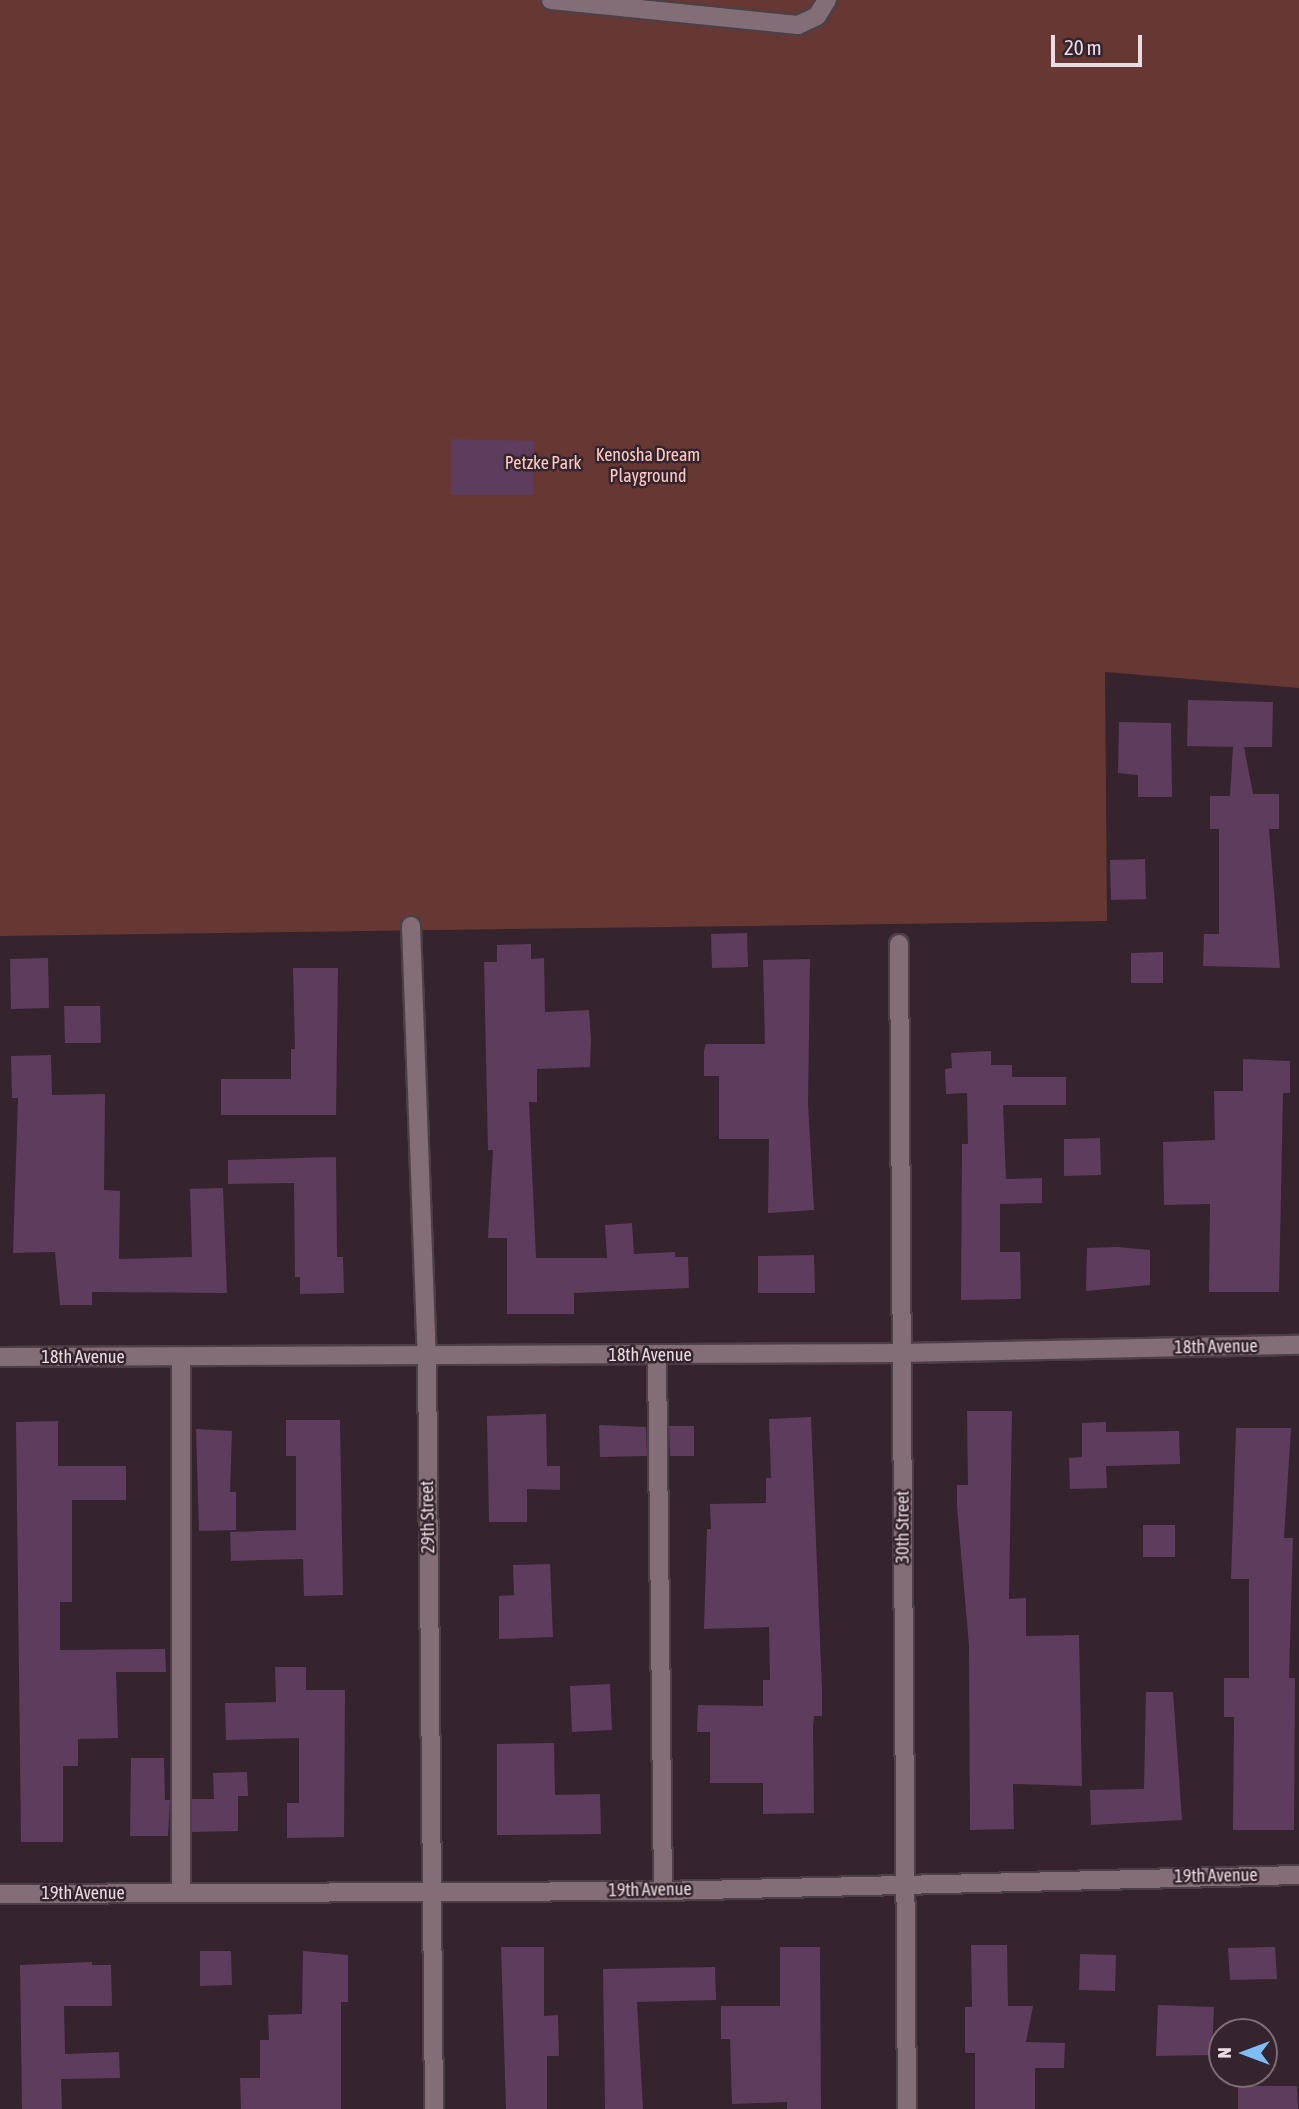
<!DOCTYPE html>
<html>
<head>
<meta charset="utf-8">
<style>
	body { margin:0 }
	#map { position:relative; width:1299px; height:2109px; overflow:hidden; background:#35242d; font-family:"Asap Condensed",sans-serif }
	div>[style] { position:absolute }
	.green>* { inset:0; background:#673833 }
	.building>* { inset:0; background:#5e3c5d }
	.roads { filter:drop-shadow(2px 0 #4d3f46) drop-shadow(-2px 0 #4d3f46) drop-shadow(0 2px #4d3f46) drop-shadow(0 -2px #4d3f46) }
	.minor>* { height:18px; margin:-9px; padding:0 9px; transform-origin:9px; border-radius:9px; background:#836e78 }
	span { translate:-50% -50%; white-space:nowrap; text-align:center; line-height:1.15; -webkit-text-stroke:5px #35242d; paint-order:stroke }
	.park-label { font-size:18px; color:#fecbc4 }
	.street-label { font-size:18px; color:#e9dde3 }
	.north { position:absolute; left:1208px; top:2018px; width:70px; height:70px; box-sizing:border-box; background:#35242d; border:2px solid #7d6e76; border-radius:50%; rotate:270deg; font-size:19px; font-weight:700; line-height:28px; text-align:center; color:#e9dde3 }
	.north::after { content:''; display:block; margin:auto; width:24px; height:32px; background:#7dbef9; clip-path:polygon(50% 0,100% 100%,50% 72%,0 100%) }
	.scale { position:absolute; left:1051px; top:35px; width:91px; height:32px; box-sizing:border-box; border:4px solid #e9dde3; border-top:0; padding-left:9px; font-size:21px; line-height:24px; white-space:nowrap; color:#e9dde3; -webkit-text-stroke:5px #35242d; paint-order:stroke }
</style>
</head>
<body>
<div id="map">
	<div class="green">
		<i style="clip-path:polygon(0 0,1299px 0,1299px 688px,1105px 672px,1107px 921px,0 936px)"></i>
	</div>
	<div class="building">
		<i style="clip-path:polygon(451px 439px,534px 441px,533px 495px,451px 495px)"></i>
		<i style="clip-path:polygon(1188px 700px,1273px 702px,1272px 747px,1244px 747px,1253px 794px,1279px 794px,1279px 829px,1269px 829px,1280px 968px,1203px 966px,1204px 934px,1219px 934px,1219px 829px,1210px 829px,1210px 796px,1230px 796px,1233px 747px,1187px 746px)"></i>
		<i style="clip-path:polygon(1119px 722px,1171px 723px,1172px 797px,1138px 797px,1138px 775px,1118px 773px)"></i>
		<i style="clip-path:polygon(1145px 859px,1146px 899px,1111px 900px,1110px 860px)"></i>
		<i style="clip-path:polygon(747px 933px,748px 967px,712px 968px,711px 934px)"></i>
		<i style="clip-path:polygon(531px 944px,531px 959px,544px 958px,545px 1012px,589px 1010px,591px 1040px,590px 1067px,537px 1069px,537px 1102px,529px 1102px,536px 1258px,607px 1258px,605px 1225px,632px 1223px,634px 1254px,675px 1252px,675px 1257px,688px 1257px,689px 1288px,574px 1293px,574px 1314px,507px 1314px,507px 1238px,488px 1238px,493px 1150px,488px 1150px,484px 962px,497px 962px,497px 945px)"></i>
		<i style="clip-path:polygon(1163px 952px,1163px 983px,1131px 983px,1131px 953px)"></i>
		<i style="clip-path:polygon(48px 958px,49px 1008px,11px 1009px,10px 959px)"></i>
		<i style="clip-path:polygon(810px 959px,808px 1104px,814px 1210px,768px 1213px,769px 1139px,719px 1139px,719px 1076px,704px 1076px,704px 1051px,706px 1044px,765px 1044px,763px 960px)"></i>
		<i style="clip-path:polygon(293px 968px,338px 968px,336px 1115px,221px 1115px,221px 1079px,291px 1079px,291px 1049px,295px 1049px)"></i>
		<i style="clip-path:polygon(64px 1006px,100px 1006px,101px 1043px,65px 1043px)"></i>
		<i style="clip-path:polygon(991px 1051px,991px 1065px,1012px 1065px,1012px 1077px,1066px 1077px,1066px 1105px,1003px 1105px,1006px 1179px,1042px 1178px,1042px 1203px,1000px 1204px,1000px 1252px,1020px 1252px,1021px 1299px,961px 1300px,962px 1144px,968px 1144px,967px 1093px,946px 1094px,945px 1069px,952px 1068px,951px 1053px)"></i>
		<i style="clip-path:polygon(51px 1055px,52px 1095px,105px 1094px,104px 1190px,120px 1191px,119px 1259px,192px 1257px,190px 1189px,223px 1188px,227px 1293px,92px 1292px,92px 1305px,60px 1305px,55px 1252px,13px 1253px,18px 1098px,12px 1098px,11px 1056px)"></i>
		<i style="clip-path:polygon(1243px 1059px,1290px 1061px,1290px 1093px,1283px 1093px,1279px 1292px,1209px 1292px,1210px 1204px,1164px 1205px,1163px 1142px,1215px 1140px,1214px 1091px,1243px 1091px)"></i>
		<i style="clip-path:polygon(1100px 1138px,1101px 1175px,1064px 1176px,1064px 1139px)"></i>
		<i style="clip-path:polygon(336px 1157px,337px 1257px,343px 1257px,344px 1293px,300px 1294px,300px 1277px,295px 1277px,294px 1183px,228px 1184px,228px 1160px)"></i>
		<i style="clip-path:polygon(1117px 1247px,1150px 1250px,1150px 1285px,1086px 1291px,1087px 1248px)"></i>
		<i style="clip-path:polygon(814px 1255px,815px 1293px,758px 1293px,758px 1256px)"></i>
		<i style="clip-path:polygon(967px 1411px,1012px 1411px,1009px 1599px,1026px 1598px,1026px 1636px,1079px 1635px,1082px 1786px,1013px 1784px,1014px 1829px,970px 1830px,969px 1646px,957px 1506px,957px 1485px,968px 1485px)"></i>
		<i style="clip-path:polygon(546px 1414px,547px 1466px,560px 1466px,560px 1490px,527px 1489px,527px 1522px,489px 1522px,487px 1416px)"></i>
		<i style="clip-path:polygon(811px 1417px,822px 1689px,822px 1716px,814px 1716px,813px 1727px,814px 1813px,763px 1814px,763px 1783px,710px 1783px,710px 1732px,697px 1732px,698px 1705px,763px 1706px,763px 1680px,770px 1680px,769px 1627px,704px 1629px,707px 1529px,711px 1529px,710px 1504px,766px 1503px,766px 1478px,771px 1478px,769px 1419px)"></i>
		<i style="clip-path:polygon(286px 1420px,340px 1420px,343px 1595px,304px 1596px,303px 1559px,231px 1561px,230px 1532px,296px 1530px,296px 1456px,286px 1456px)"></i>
		<i style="clip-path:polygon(58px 1421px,58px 1466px,126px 1466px,126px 1500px,72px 1500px,72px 1602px,60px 1602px,60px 1650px,165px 1649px,166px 1672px,116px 1672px,118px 1738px,78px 1739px,78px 1766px,63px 1766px,63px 1842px,21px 1842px,16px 1422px)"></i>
		<i style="clip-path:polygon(1106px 1422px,1106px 1432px,1179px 1431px,1180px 1464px,1106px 1466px,1107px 1488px,1070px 1489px,1069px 1458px,1082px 1457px,1082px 1423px)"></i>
		<i style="clip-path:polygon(599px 1425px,646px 1427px,647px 1456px,600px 1457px)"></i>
		<i style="clip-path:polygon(669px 1426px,694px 1426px,694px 1456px,670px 1456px)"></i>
		<i style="clip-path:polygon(1236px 1428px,1291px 1428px,1284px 1538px,1293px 1538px,1289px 1678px,1295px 1678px,1294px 1830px,1233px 1830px,1234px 1717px,1224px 1717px,1224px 1678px,1249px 1678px,1249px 1579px,1231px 1579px)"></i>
		<i style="clip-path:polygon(196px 1429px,232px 1431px,230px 1492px,236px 1492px,236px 1530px,199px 1531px)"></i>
		<i style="clip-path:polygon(1143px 1525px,1175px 1525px,1175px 1557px,1143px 1557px)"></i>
		<i style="clip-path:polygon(550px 1564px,553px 1637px,499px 1639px,499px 1596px,514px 1595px,513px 1565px)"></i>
		<i style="clip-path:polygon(275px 1667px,306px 1667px,306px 1690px,345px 1690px,344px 1837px,287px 1838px,287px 1803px,299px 1803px,299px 1738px,226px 1740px,225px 1703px,276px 1702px)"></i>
		<i style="clip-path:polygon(610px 1684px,612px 1730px,572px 1732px,570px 1686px)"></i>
		<i style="clip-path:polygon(1146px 1692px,1173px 1692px,1182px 1820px,1091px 1825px,1090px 1790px,1144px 1789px)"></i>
		<i style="clip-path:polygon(554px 1743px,555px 1795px,600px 1794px,601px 1834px,497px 1835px,497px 1744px)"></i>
		<i style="clip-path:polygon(131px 1758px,164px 1758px,165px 1800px,170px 1800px,168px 1836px,130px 1836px)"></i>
		<i style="clip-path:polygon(247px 1772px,248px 1796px,238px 1796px,238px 1831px,192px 1832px,192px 1799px,214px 1799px,213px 1773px)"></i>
		<i style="clip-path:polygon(971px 1945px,1007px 1945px,1008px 2006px,1033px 2006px,1026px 2042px,1065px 2043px,1064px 2068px,1035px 2068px,1035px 2109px,975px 2109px,975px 2053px,965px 2053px,965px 2007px,972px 2007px)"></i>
		<i style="clip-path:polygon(501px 1947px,544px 1947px,544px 2016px,558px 2015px,559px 2056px,547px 2056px,547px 2109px,506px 2109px)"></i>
		<i style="clip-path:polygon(780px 1947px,820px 1947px,821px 2109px,787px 2109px,787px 2102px,732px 2104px,730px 2039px,721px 2039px,721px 2006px,780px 2006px)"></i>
		<i style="clip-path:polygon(1275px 1947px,1277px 1979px,1230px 1980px,1228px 1948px)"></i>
		<i style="clip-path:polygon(200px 1951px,231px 1951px,232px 1985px,200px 1986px)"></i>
		<i style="clip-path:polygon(303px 1951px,348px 1955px,348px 2002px,341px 2002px,341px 2109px,241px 2109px,240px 2078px,260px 2078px,260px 2040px,269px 2040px,268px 2015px,302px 2014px)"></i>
		<i style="clip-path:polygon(1080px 1954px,1116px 1955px,1115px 1991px,1079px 1990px)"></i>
		<i style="clip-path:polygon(92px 1962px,92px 1965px,111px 1965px,112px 2006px,64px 2006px,65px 2054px,119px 2052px,120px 2078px,61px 2079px,62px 2109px,22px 2109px,20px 1965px)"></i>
		<i style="clip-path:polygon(715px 1967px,716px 2000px,637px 2002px,643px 2109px,605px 2109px,603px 1969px)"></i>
		<i style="clip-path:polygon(1158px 2005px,1214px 2007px,1212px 2055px,1156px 2056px)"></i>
		<i style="clip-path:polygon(1238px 2086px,1297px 2086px,1298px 2109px,1238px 2109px)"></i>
	</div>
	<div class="roads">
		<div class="minor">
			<i style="left:551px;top:0;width:248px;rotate:5.8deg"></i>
			<i style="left:798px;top:25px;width:21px;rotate:-25deg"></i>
			<i style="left:817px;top:16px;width:19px;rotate:-58deg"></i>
			<i style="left:411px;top:926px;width:430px;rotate:87.9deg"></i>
			<i style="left:427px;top:1356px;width:753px;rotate:89.47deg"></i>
			<i style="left:899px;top:944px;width:1165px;rotate:89.61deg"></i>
			<i style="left:657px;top:1355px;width:536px;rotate:89.36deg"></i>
			<i style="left:0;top:1357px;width:903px;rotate:-0.25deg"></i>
			<i style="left:903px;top:1353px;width:396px;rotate:-1.2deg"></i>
			<i style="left:181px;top:1357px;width:535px;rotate:90deg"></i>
			<i style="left:0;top:1894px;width:663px;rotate:-0.26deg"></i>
			<i style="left:663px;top:1891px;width:636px;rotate:-1.44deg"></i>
		</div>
	</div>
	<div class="park-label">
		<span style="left:648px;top:466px">Kenosha Dream<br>Playground</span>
		<span style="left:543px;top:463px">Petzke Park</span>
	</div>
	<div class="street-label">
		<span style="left:1216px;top:1347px;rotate:-1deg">18th Avenue</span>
		<span style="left:650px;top:1355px">18th Avenue</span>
		<span style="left:83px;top:1357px">18th Avenue</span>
		<span style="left:428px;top:1517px;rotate:-91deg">29th Street</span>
		<span style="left:903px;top:1527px;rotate:-90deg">30th Street</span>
		<span style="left:1216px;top:1876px;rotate:-1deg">19th Avenue</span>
		<span style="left:650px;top:1890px;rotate:-1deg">19th Avenue</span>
		<span style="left:83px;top:1893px">19th Avenue</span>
	</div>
	<div class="north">N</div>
	<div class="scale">20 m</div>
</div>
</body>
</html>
